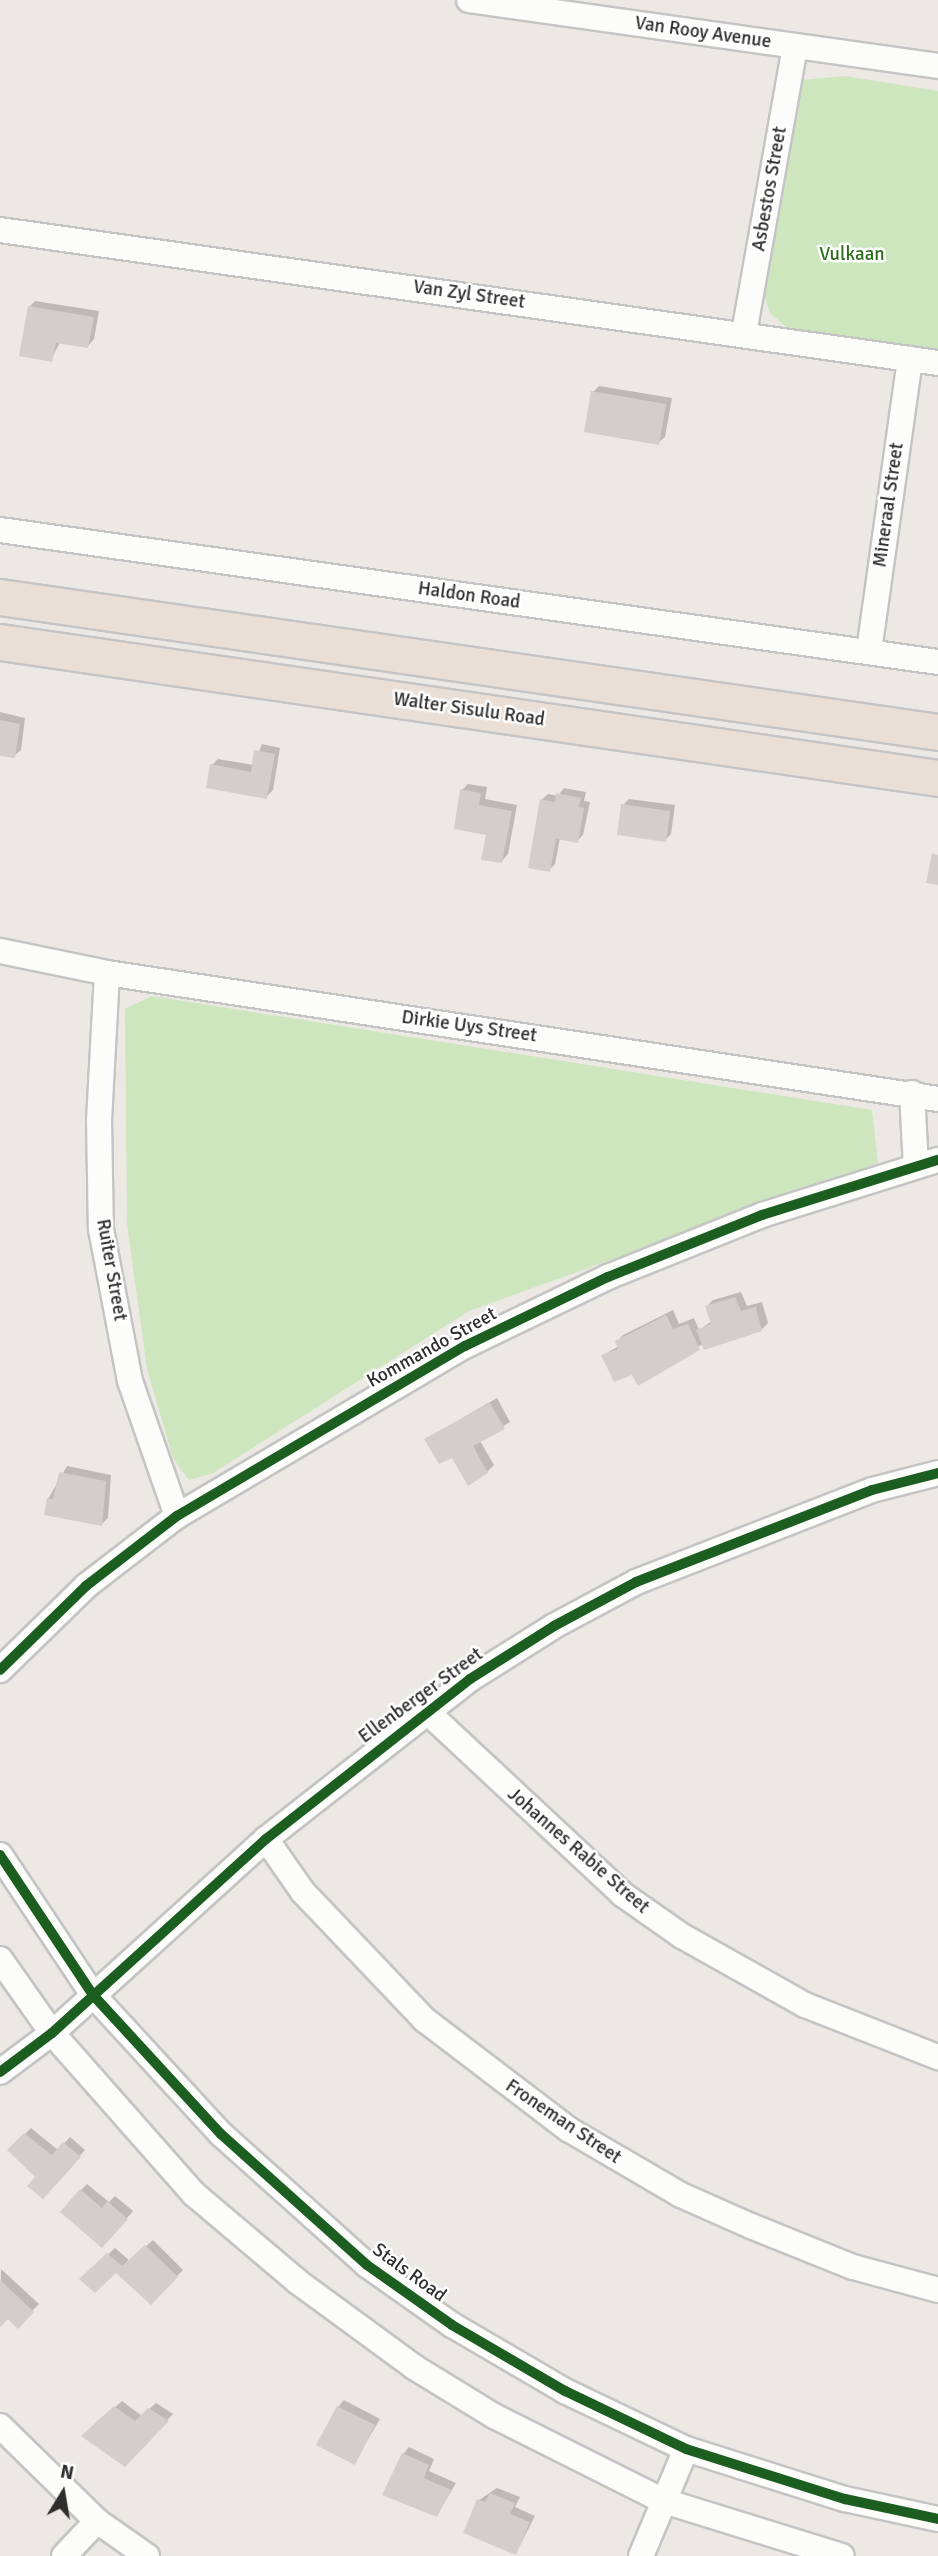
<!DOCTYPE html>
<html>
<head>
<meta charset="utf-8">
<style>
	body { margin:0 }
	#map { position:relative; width:938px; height:2556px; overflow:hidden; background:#ece8e4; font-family:Signika,sans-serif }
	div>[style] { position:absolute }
	.green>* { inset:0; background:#cee6be }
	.shadow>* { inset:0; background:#0003 }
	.building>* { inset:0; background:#d1cecb }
	.roads { filter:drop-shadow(2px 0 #c5c4c5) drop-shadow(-2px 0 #c5c4c5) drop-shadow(0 2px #c5c4c5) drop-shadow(0 -2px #c5c4c5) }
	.minor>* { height:24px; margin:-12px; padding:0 12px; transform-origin:12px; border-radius:12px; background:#fcfcfb }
	.highway>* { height:35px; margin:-17.5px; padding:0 17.5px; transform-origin:17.5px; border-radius:17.5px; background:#eadfd6 }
	.cycleway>* { height:10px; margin:-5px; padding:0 5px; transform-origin:5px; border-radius:5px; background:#1b5e20 }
	span { translate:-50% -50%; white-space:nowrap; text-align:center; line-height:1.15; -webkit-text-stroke:5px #fff; paint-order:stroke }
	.street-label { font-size:19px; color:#2e2e2e }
	.park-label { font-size:19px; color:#2c6e1b }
	.north { position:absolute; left:28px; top:2458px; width:70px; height:70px; -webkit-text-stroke:5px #fff; paint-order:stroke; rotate:11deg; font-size:19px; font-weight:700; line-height:28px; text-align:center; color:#2e2e2e }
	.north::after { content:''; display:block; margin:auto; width:24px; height:32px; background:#2e2e2e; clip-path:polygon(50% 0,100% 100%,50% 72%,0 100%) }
</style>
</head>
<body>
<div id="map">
	<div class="green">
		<i style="clip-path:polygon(845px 76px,938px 91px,938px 359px,796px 335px,770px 313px,761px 286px,784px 101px,802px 80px)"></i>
		<i style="clip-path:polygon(152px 996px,872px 1110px,878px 1163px,469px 1311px,213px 1473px,189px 1480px,173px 1458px,147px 1369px,127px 1224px,125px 1009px)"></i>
	</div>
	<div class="shadow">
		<i style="clip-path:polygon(35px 301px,99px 311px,94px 339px,88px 346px,60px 342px,51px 360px,29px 307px)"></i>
		<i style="clip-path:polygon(599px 386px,672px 398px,665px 437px,658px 443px,593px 392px)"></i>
		<i style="clip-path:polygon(0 712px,25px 718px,21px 750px,14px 756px,0 754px)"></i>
		<i style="clip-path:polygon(262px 744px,280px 748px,273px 790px,266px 797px,212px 765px,218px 759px,254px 765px)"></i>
		<i style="clip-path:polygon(468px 784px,487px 787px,485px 799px,517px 805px,508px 854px,502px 861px,462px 790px)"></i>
		<i style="clip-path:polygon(564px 788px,586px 792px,584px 801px,590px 802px,583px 835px,577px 841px,560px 838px,555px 864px,549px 870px,541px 800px,548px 794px,558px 796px)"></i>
		<i style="clip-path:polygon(629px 799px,675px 805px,671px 834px,665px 840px,623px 805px)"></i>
		<i style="clip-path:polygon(741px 1292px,747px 1306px,762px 1302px,768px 1323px,761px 1330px,704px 1344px,633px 1373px,603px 1355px,619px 1346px,617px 1341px,623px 1335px,673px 1310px,679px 1324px,694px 1318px,699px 1330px,712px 1321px,707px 1306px,713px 1300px)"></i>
		<i style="clip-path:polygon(497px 1398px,510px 1422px,480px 1441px,494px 1465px,487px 1472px,426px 1439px)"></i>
		<i style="clip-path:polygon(67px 1466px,111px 1475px,108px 1518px,102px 1524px,48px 1499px)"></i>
		<i style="clip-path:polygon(31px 2128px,58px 2150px,70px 2137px,85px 2150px,49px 2191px,9px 2150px)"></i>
		<i style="clip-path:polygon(87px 2184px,109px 2202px,115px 2196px,133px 2211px,109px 2239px,81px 2190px)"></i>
		<i style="clip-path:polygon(153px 2240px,183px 2270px,151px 2303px,116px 2270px,82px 2279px,115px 2248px,130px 2261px)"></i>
		<i style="clip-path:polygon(1px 2269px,39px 2304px,18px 2326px,8px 2317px,0 2325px)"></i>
		<i style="clip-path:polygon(344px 2400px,380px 2419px,354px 2463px,338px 2407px)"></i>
		<i style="clip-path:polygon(122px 2401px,142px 2416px,156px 2403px,173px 2414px,125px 2464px,84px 2435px)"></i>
		<i style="clip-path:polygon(409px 2447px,434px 2459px,429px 2471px,456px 2483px,437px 2515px,403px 2454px)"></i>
		<i style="clip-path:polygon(497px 2488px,520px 2497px,515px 2507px,535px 2516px,516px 2553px,479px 2500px)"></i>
	</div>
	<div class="building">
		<i style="clip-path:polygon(28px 306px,94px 317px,88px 348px,56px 343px,52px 362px,19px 356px)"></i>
		<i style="clip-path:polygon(591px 391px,666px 404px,659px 445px,584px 432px)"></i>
		<i style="clip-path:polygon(0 720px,20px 724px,15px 758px,0 756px)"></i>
		<i style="clip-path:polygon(254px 750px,275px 754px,267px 799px,206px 788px,210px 764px,251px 772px)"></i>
		<i style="clip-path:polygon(460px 789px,481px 793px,479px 805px,512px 811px,502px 863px,481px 860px,486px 835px,454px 829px)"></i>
		<i style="clip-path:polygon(556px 793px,581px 798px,579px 807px,584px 808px,578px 843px,556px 839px,550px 872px,528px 868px,540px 799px,555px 802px)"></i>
		<i style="clip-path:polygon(621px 804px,670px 811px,666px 842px,617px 835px)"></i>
		<i style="clip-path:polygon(932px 853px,938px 855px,938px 885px,926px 883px)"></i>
		<i style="clip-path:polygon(735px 1297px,741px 1311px,756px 1307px,762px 1331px,704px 1350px,696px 1330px,711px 1324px,705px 1306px)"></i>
		<i style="clip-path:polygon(666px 1315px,673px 1329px,688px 1324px,700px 1350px,638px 1386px,632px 1375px,614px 1382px,601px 1355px,618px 1349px,615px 1341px)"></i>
		<i style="clip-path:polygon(490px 1403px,505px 1429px,473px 1446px,488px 1473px,468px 1486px,452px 1458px,439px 1464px,424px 1439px)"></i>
		<i style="clip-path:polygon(59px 1472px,106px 1481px,102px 1526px,44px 1515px,47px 1498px,53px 1499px)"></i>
		<i style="clip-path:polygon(24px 2133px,52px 2155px,63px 2142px,81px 2157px,43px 2199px,27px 2186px,35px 2177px,7px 2150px)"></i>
		<i style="clip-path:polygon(80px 2189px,102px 2208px,107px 2201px,128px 2219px,102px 2248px,60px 2212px)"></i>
		<i style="clip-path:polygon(145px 2245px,178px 2277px,151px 2305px,116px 2273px,95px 2293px,79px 2279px,107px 2253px,122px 2266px)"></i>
		<i style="clip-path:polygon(0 2280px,34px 2312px,18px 2329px,8px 2319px,0 2327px)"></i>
		<i style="clip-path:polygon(114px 2406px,135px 2421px,148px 2408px,169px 2421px,125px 2467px,81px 2436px)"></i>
		<i style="clip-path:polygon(337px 2406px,375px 2425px,355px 2465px,316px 2445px)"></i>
		<i style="clip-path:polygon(402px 2453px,429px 2465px,424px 2478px,451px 2490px,437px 2517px,382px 2495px)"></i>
		<i style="clip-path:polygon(490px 2493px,515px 2503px,510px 2514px,530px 2522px,516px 2555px,463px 2533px,477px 2499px,485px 2502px)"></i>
	</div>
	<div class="roads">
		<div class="minor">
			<i style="left:469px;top:0;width:474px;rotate:8deg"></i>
			<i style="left:0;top:230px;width:947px;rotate:8.07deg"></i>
			<i style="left:744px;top:333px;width:291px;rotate:-79.9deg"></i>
			<i style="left:0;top:530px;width:947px;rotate:8.01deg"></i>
			<i style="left:869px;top:651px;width:295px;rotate:-82deg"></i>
			<i style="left:0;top:951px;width:109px;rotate:11.6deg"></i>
			<i style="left:107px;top:973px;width:840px;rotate:8.62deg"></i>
			<i style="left:107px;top:973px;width:146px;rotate:93.1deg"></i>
			<i style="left:99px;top:1119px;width:110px;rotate:89deg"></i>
			<i style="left:101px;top:1229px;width:155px;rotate:79.2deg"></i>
			<i style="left:130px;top:1381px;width:143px;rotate:70.8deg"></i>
			<i style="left:912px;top:1093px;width:73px;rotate:86.9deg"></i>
			<i style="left:0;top:1670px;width:120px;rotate:-44.3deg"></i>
			<i style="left:86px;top:1586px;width:115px;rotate:-37.6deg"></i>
			<i style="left:177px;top:1516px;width:334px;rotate:-30.6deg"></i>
			<i style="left:465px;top:1346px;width:159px;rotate:-25.8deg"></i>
			<i style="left:608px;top:1277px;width:166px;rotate:-21.9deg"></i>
			<i style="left:762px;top:1215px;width:184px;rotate:-17.4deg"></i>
			<i style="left:425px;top:1710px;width:270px;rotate:43deg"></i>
			<i style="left:622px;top:1894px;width:73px;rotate:35deg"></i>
			<i style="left:682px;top:1936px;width:141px;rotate:29.3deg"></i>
			<i style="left:805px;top:2005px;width:143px;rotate:21.4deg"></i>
			<i style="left:266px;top:1839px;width:65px;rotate:55.1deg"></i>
			<i style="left:303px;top:1892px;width:177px;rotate:46.4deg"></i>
			<i style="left:425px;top:2020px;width:180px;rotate:37.3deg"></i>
			<i style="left:568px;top:2129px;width:131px;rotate:30.3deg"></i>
			<i style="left:681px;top:2195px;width:77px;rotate:23.9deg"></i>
			<i style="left:751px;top:2226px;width:110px;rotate:21.9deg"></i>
			<i style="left:853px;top:2267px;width:88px;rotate:15.1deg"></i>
			<i style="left:0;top:1855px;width:168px;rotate:56.4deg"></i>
			<i style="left:93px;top:1995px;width:189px;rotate:47.4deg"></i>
			<i style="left:221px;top:2134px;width:196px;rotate:41.9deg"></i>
			<i style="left:367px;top:2265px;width:104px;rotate:35.2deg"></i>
			<i style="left:452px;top:2325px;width:131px;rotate:30.3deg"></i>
			<i style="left:565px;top:2391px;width:134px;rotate:25.6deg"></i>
			<i style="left:686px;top:2449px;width:167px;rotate:17.5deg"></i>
			<i style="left:845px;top:2499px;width:95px;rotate:12.1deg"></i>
			<i style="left:0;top:1959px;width:90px;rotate:54.9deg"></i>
			<i style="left:52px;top:2033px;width:215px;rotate:48.6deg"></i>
			<i style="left:194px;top:2194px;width:136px;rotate:40.2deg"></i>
			<i style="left:298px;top:2282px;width:144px;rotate:36.2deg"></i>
			<i style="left:414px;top:2367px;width:94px;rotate:31.5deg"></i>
			<i style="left:494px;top:2416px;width:190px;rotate:26.6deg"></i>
			<i style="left:664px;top:2501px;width:186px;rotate:17.2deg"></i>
			<i style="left:0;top:2072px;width:65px;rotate:-36.9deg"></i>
			<i style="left:52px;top:2033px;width:289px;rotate:-42.2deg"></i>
			<i style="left:266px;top:1839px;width:259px;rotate:-38.1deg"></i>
			<i style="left:470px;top:1679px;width:99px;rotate:-32.2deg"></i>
			<i style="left:554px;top:1626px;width:93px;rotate:-28.2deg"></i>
			<i style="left:636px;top:1582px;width:253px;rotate:-21.3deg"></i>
			<i style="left:872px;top:1490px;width:68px;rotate:-14.4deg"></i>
			<i style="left:0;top:2426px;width:136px;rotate:44.4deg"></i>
			<i style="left:97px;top:2521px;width:61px;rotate:35deg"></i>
			<i style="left:64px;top:2556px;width:48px;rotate:-46.7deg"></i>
			<i style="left:641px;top:2556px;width:116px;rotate:-67.2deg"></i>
		</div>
		<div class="highway">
			<i style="left:0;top:597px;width:948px;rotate:8.19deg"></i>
			<i style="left:0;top:642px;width:948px;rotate:8.25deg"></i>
		</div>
	</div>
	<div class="cycleway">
		<i style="left:0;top:1670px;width:120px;rotate:-44.3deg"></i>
		<i style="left:86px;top:1586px;width:115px;rotate:-37.6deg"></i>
		<i style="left:177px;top:1516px;width:334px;rotate:-30.6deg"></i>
		<i style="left:465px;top:1346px;width:159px;rotate:-25.8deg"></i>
		<i style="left:608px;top:1277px;width:166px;rotate:-21.9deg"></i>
		<i style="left:762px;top:1215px;width:184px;rotate:-17.4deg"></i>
		<i style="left:0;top:1855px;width:168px;rotate:56.4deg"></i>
		<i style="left:93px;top:1995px;width:189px;rotate:47.4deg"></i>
		<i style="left:221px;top:2134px;width:196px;rotate:41.9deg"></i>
		<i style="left:367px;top:2265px;width:104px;rotate:35.2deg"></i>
		<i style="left:452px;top:2325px;width:131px;rotate:30.3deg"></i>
		<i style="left:565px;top:2391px;width:134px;rotate:25.6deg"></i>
		<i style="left:686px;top:2449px;width:167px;rotate:17.5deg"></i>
		<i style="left:845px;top:2499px;width:95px;rotate:12.1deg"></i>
		<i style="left:0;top:2072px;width:65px;rotate:-36.9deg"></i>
		<i style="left:52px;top:2033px;width:289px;rotate:-42.2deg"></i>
		<i style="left:266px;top:1839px;width:259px;rotate:-38.1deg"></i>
		<i style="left:470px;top:1679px;width:99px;rotate:-32.2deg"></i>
		<i style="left:554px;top:1626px;width:93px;rotate:-28.2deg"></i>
		<i style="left:636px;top:1582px;width:253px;rotate:-21.3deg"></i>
		<i style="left:872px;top:1490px;width:68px;rotate:-14.4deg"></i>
	</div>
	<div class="street-label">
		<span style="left:703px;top:33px;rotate:8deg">Van Rooy Avenue</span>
		<span style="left:770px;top:189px;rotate:-80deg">Asbestos Street</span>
		<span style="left:469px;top:295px;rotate:8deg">Van Zyl Street</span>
		<span style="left:889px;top:505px;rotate:-82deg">Mineraal Street</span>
		<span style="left:469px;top:596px;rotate:8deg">Haldon Road</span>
		<span style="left:469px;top:710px;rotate:8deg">Walter Sisulu Road</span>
		<span style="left:469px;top:1027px;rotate:8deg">Dirkie Uys Street</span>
		<span style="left:111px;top:1270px;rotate:80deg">Ruiter Street</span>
		<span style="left:432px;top:1348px;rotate:-29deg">Kommando Street</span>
		<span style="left:421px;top:1696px;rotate:-36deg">Ellenberger Street</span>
		<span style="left:578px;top:1851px;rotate:41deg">Johannes Rabie Street</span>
		<span style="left:563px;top:2122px;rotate:34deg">Froneman Street</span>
		<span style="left:409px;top:2273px;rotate:36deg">Stals Road</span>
	</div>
	<div class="park-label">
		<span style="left:852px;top:255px">Vulkaan</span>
	</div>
	<div class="north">N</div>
</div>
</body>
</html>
